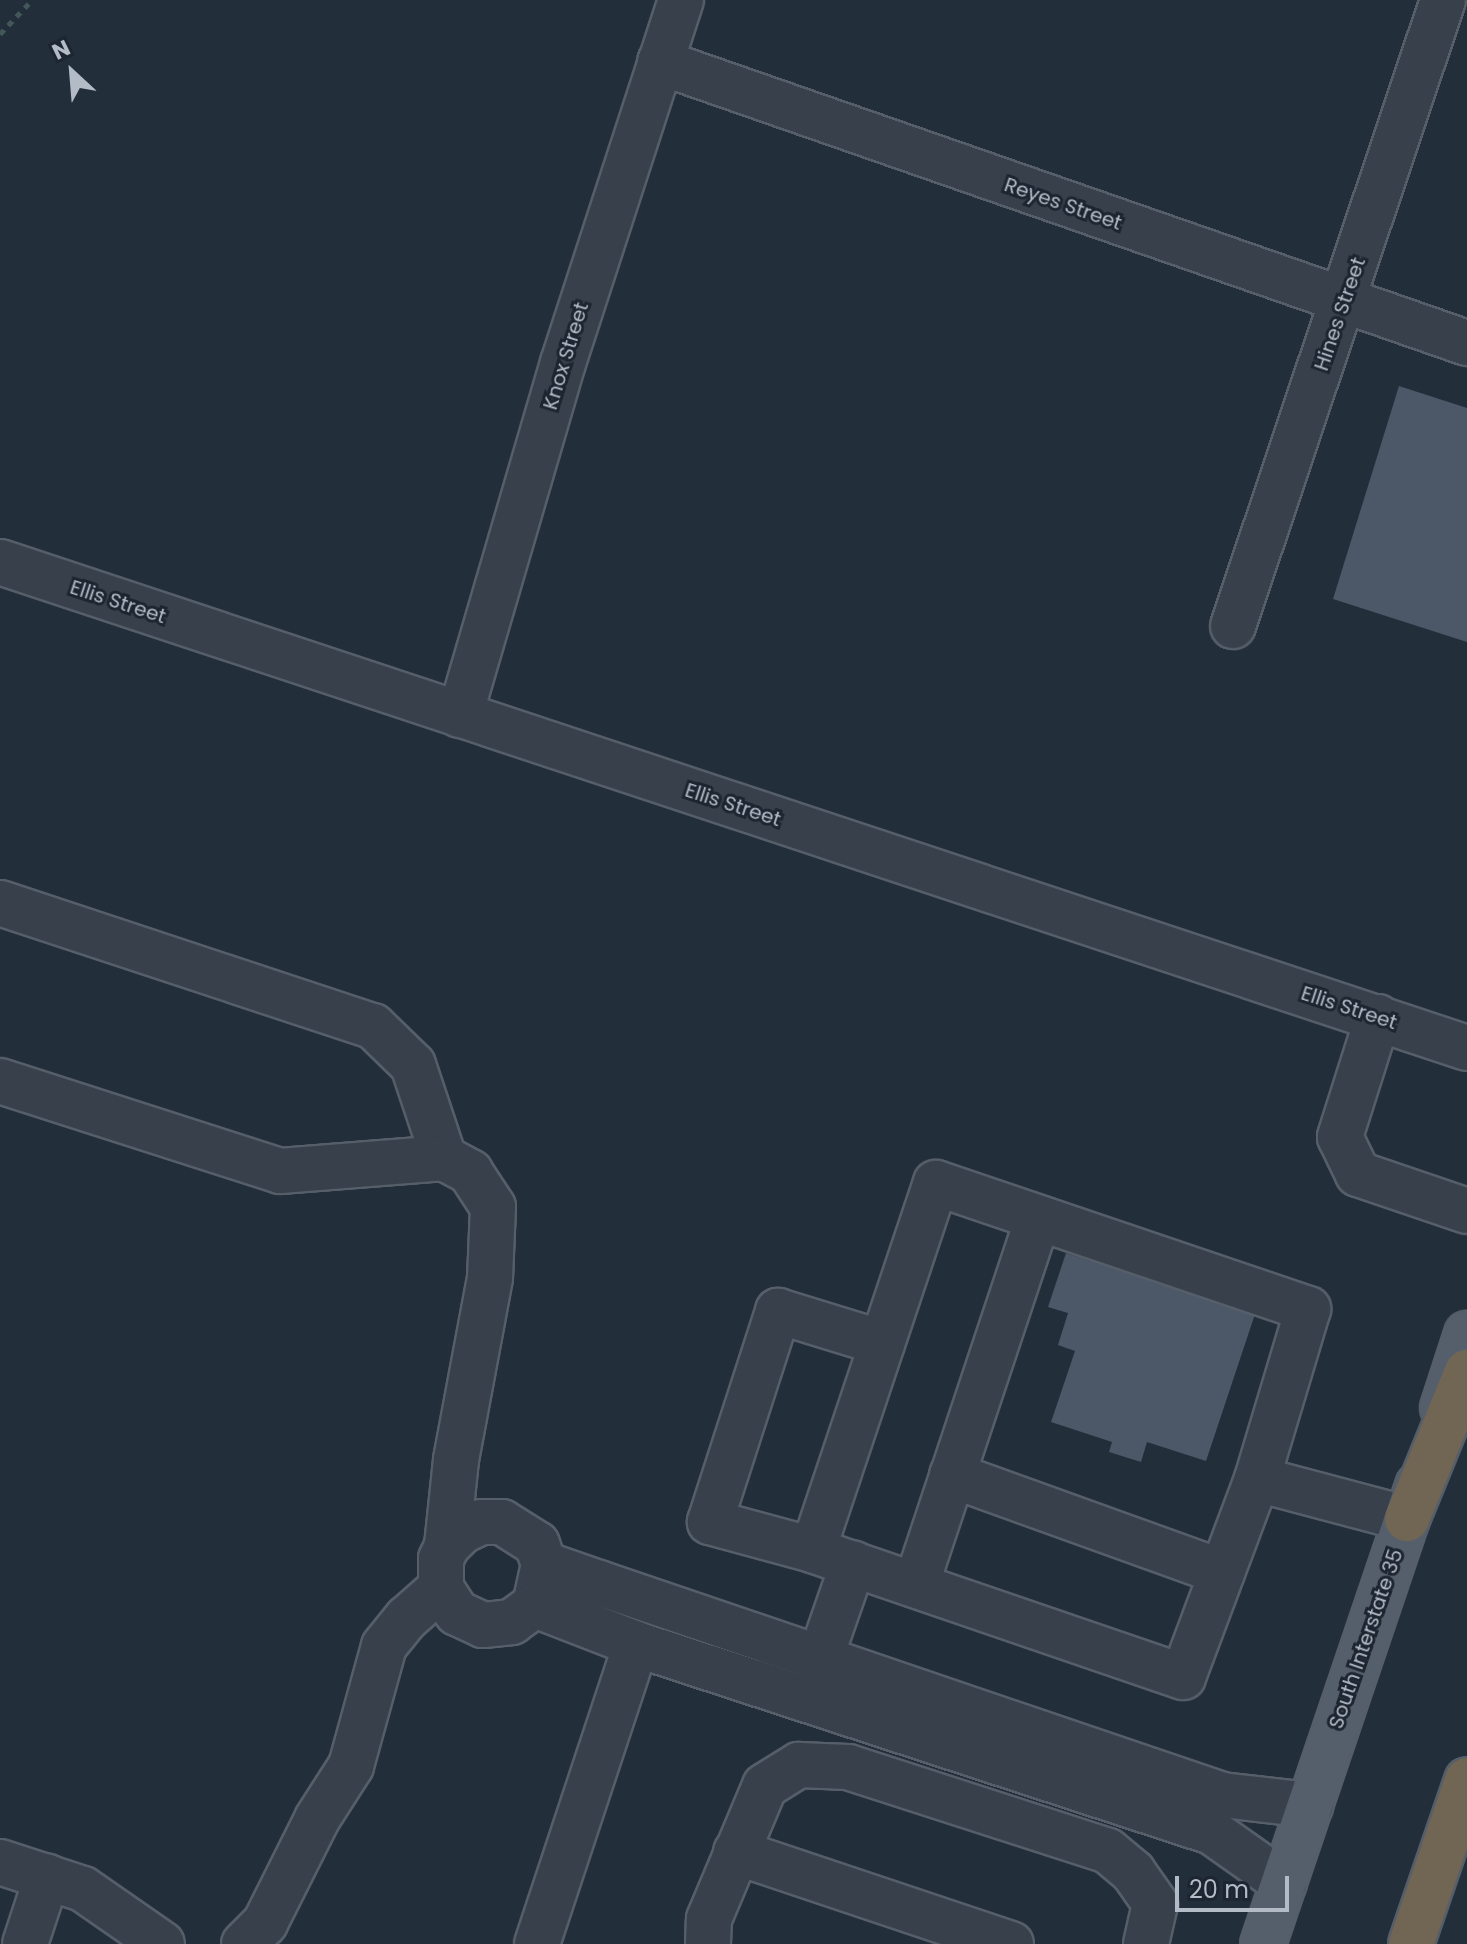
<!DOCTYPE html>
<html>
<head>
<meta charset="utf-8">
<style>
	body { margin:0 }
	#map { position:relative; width:1467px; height:1944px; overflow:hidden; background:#232e3b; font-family:Poppins,sans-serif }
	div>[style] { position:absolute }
	.building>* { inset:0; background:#4c5867 }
	.path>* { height:5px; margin-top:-2.5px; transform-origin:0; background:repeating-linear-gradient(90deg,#435759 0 6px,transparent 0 12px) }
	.roads { filter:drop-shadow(2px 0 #555e69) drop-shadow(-2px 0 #555e69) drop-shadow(0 2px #555e69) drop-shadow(0 -2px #555e69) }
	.minor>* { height:44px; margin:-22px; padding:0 22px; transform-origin:22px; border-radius:22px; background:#37404b }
	.major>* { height:44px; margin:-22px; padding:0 22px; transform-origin:22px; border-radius:22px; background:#555f6b }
	.highway>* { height:44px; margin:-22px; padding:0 22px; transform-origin:22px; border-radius:22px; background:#716554 }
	span { translate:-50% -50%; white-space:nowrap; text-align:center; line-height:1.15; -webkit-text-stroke:6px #1c2530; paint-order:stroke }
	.street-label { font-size:20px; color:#b3bbc7 }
	.north { position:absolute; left:32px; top:32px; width:80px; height:80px; -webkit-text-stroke:6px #1c2530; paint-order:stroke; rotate:334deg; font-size:22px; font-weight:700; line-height:32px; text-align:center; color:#b3bbc7 }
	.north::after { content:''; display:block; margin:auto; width:28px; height:36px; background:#b3bbc7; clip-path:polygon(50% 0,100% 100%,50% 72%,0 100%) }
	.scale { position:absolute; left:1175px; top:1876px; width:114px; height:36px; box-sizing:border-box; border:4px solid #b3bbc7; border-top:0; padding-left:10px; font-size:24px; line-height:28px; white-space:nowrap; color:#b3bbc7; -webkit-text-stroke:6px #1c2530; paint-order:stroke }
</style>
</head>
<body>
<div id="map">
	<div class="building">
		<i style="clip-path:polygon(1399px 386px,1467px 408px,1467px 642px,1333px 599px)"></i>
		<i style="clip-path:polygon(1066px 1253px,1255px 1314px,1206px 1461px,1147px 1442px,1141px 1462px,1109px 1452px,1112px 1442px,1051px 1422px,1075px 1351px,1058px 1345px,1068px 1313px,1048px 1307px)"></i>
	</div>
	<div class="path">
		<i style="left:0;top:34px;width:47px;rotate:-46.7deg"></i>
	</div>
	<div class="roads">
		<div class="minor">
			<i style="left:660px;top:62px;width:855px;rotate:19.2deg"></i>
			<i style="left:0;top:562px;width:1545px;rotate:18.33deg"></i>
			<i style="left:1233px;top:626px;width:660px;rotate:-71.46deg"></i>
			<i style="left:460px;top:715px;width:367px;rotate:-73.7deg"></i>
			<i style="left:563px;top:363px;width:382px;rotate:-72deg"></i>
			<i style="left:0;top:903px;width:393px;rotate:18.3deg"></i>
			<i style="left:373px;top:1026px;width:56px;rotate:44.3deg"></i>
			<i style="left:413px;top:1065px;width:98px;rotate:71.6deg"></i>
			<i style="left:1378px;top:1017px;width:126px;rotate:107.6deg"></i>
			<i style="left:1340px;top:1137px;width:41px;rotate:64.1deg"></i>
			<i style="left:1358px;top:1174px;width:115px;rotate:18.7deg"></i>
			<i style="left:0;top:1081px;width:294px;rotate:17.8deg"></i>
			<i style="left:280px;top:1171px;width:165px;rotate:-4.5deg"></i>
			<i style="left:444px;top:1158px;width:30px;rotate:28deg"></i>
			<i style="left:470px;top:1172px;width:42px;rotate:56.7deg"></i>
			<i style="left:493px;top:1207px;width:71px;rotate:92.4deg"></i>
			<i style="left:490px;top:1278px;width:185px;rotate:100.6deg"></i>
			<i style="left:456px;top:1460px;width:86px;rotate:96deg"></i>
			<i style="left:936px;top:1183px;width:393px;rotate:18.7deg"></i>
			<i style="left:1308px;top:1309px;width:177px;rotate:106.7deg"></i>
			<i style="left:1257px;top:1479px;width:211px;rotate:110.5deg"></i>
			<i style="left:1183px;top:1677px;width:391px;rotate:-161.1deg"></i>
			<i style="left:813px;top:1550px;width:387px;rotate:-71.5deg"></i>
			<i style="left:952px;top:1475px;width:287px;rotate:19.8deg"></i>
			<i style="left:1257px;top:1479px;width:155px;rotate:14.9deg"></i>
			<i style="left:813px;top:1550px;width:107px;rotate:-164.8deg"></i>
			<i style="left:710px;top:1522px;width:222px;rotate:-72.1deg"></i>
			<i style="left:778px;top:1311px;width:109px;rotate:17.1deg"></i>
			<i style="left:544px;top:1564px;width:42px;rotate:102.4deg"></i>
			<i style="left:535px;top:1605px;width:29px;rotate:144deg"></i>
			<i style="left:512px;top:1622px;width:29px;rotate:174deg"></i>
			<i style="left:483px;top:1625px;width:29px;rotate:-155deg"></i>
			<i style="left:457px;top:1613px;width:30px;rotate:-123deg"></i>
			<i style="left:441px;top:1588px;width:29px;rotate:-90deg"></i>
			<i style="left:441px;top:1559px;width:14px;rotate:-65deg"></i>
			<i style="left:447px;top:1546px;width:21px;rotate:-45deg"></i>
			<i style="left:462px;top:1531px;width:21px;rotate:-25deg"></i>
			<i style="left:481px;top:1522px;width:21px"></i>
			<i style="left:502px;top:1522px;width:41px;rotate:32.2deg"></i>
			<i style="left:537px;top:1544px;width:21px;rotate:71deg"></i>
			<i style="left:544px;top:1564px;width:58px;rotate:19.1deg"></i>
			<i style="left:599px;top:1583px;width:658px;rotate:18.79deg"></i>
			<i style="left:1222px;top:1795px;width:89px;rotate:6.5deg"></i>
			<i style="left:916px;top:1585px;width:387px;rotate:-71.6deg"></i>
			<i style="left:535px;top:1605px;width:108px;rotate:21.1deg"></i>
			<i style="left:636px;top:1644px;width:606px;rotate:18.08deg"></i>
			<i style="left:1212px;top:1832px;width:88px;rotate:35.3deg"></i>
			<i style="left:820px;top:1659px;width:101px;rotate:-70.8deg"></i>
			<i style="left:736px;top:1852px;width:290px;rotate:18.5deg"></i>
			<i style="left:0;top:1862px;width:87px;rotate:18deg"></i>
			<i style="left:83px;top:1889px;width:96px;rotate:34.8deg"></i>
			<i style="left:25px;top:1944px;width:71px;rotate:-71.8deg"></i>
			<i style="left:244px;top:1944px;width:30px;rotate:-45deg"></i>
			<i style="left:265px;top:1923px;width:116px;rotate:-63.4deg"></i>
			<i style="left:317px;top:1819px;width:63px;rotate:-57.3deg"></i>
			<i style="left:351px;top:1766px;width:124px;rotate:-74.6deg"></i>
			<i style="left:384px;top:1646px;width:36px;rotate:-51deg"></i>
			<i style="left:407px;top:1618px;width:45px;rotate:-41.4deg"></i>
			<i style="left:537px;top:1944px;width:316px;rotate:-71.7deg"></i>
			<i style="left:708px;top:1944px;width:25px;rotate:-88deg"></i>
			<i style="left:709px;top:1919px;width:144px;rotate:-67.2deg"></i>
			<i style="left:765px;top:1786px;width:40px;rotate:-32deg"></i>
			<i style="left:799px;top:1765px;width:49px;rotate:2.3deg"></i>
			<i style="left:848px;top:1767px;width:273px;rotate:17.9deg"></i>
			<i style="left:1108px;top:1851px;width:33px;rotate:40deg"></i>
			<i style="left:1133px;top:1872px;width:39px;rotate:55deg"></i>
			<i style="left:1155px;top:1904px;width:41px;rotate:102.7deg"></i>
		</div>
		<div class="major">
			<i style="left:1443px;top:1408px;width:78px;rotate:-72deg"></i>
			<i style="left:1263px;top:1944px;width:484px;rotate:-71.3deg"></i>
		</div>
		<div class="highway">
			<i style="left:1407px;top:1519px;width:159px;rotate:-67.8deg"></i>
			<i style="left:1411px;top:1944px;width:173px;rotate:-71.1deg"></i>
		</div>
	</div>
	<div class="street-label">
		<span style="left:1063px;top:204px;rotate:19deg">Reyes Street</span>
		<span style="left:1340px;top:314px;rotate:-71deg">Hines Street</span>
		<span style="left:566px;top:356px;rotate:-73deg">Knox Street</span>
		<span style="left:118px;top:602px;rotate:18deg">Ellis Street</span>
		<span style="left:733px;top:805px;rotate:18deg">Ellis Street</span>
		<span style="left:1349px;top:1008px;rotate:18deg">Ellis Street</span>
		<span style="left:1366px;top:1639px;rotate:-71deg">South Interstate 35</span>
	</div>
	<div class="north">N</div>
	<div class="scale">20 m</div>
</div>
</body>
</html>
